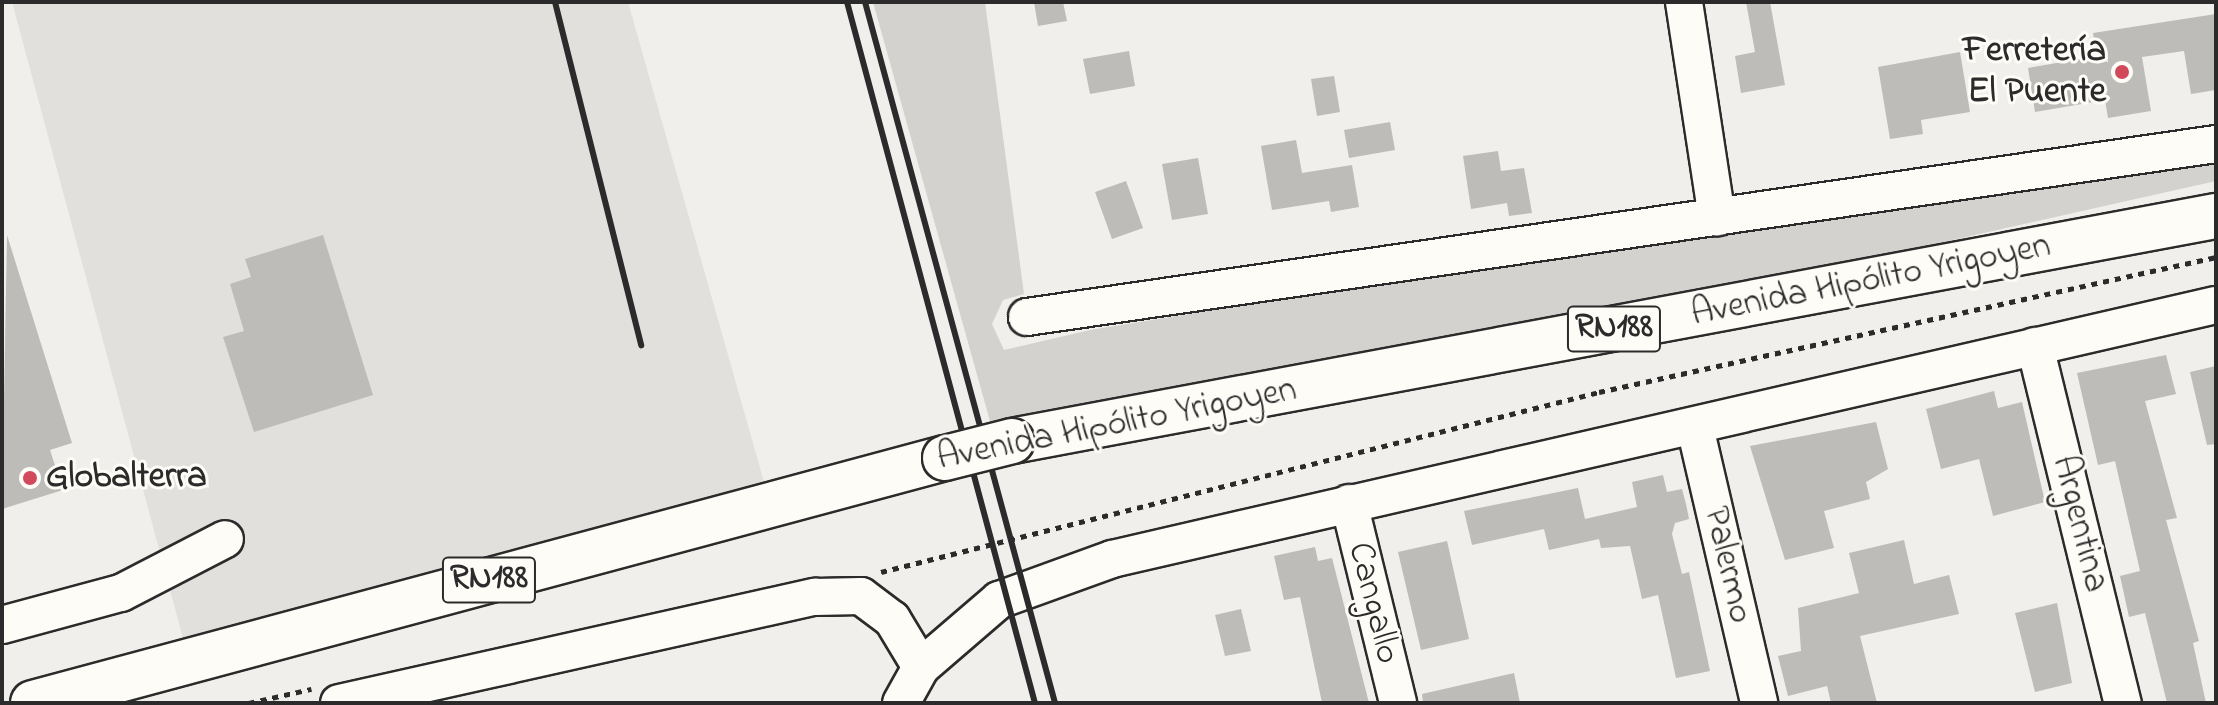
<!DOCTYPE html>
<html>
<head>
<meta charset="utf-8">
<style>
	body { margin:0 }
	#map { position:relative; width:2218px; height:705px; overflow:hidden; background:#f0efeb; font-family:"Indie Flower",sans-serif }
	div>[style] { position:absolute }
	.built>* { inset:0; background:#e1e0dc }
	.green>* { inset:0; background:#d3d2cf }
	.building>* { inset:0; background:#bdbcb8 }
	.path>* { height:5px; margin-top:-2.5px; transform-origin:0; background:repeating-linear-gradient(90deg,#2b2b2b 0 6px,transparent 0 12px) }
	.roads { filter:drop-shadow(2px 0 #2b2b2b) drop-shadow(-2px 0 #2b2b2b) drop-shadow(0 2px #2b2b2b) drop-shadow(0 -2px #2b2b2b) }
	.minor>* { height:36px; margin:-18px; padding:0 18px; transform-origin:18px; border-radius:18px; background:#fdfcf7 }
	.major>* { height:44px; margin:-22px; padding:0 22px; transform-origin:22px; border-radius:22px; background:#fdfcf7 }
	.rail>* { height:6px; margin:-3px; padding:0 3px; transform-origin:3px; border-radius:3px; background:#2b2b2b }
	.bridges { filter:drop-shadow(2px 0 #2b2b2b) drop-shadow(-2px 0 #2b2b2b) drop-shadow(0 2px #2b2b2b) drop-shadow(0 -2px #2b2b2b) }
	.major-bridge>* { height:44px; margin:-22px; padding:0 22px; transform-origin:22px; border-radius:22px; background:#fdfcf7 }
	.dots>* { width:22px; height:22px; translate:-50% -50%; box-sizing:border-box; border:4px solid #fdfcf7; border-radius:50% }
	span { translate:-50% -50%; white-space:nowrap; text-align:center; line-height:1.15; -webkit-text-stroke:6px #fdfcf7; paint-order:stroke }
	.shield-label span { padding:2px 6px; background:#fdfcf7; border:2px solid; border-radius:6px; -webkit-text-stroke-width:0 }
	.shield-label { font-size:34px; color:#2b2b2b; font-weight:700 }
	.poi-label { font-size:36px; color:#2b2b2b; font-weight:700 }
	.right { translate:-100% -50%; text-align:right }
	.left { translate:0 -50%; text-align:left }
	.street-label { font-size:36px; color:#2b2b2b }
	.frame { position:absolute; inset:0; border:4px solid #2b2b2b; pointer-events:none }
</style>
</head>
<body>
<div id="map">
	<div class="built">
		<i style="clip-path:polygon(12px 2px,628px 2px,764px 482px,184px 642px)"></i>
	</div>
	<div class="green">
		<i style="clip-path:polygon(873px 2px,985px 2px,1024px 294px,1003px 300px,992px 324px,1004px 350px,1090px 330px,1688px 233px,2216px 157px,2216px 181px,1832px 267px,993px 432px)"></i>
	</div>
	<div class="building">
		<i style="clip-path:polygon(1034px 2px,1063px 2px,1067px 21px,1038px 26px)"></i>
		<i style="clip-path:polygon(1746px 2px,1770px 2px,1785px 85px,1741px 93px,1735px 56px,1755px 52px)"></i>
		<i style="clip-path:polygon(2216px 14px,2216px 90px,2191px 94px,2184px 51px,2142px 57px,2151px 111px,2108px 118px,2105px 100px,2035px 112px,2028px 68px,2097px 56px,2093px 33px)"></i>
		<i style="clip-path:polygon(1129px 51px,1135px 86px,1090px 94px,1083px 59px)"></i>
		<i style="clip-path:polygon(1960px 52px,1970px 112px,1921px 120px,1923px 134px,1890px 139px,1878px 67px)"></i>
		<i style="clip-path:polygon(1334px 76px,1340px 112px,1317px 116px,1311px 79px)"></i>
		<i style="clip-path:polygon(1390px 122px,1395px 150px,1349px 158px,1344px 130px)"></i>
		<i style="clip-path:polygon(1296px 140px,1302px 173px,1352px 165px,1359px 207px,1331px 212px,1329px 201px,1272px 210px,1261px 146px)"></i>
		<i style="clip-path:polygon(1498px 151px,1501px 171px,1524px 168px,1532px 213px,1509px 216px,1507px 203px,1471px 209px,1463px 156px)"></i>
		<i style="clip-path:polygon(1198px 158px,1208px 214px,1172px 220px,1162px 164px)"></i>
		<i style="clip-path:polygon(1126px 181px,1143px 228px,1112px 239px,1095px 192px)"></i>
		<i style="clip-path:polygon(7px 235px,72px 443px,50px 450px,63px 490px,2px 509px)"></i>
		<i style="clip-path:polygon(323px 235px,373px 395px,254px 432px,223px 337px,244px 331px,230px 284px,251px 277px,245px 259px)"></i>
		<i style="clip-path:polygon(2166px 355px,2176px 394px,2145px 401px,2177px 518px,2166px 520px,2199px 641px,2193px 643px,2206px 703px,2167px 703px,2145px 613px,2129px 617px,2120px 576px,2140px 571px,2115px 461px,2098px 465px,2077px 373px)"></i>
		<i style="clip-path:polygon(2216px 366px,2216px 444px,2207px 445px,2190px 372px)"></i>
		<i style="clip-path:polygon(1994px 391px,1998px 408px,2022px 402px,2045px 502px,1993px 516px,1979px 459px,1941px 469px,1926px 409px)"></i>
		<i style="clip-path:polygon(1876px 422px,1888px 469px,1866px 482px,1870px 499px,1824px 511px,1834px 548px,1785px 560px,1750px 446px)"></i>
		<i style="clip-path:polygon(1663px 475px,1667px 492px,1682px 489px,1686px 504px,1689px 519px,1675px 523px,1672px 534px,1682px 574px,1689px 572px,1710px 671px,1676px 678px,1658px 595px,1642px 599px,1630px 546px,1601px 548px,1599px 539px,1549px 550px,1544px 529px,1472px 545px,1464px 511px,1578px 488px,1585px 519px,1637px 507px,1632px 482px)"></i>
		<i style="clip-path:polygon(1904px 540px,1914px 584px,1949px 575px,1959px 614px,1860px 636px,1877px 703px,1831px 703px,1827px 686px,1788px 696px,1778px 656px,1801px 651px,1798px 608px,1859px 593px,1849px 553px)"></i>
		<i style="clip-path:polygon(1447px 541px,1469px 639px,1421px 650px,1398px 552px)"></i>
		<i style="clip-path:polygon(1315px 547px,1318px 561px,1332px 558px,1369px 703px,1322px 703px,1300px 597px,1284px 600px,1274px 556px)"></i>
		<i style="clip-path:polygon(2057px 603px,2072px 683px,2035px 692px,2015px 613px)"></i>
		<i style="clip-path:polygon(1241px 609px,1251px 651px,1225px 656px,1215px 615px)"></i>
		<i style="clip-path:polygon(1514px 673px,1520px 703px,1423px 703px,1422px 694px)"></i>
	</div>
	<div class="path">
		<i style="left:881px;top:572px;width:740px;rotate:-14.07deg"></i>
		<i style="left:1599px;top:392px;width:632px;rotate:-12.34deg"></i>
		<i style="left:249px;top:703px;width:64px;rotate:-12.7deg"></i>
	</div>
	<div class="roads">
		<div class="minor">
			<i style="left:1684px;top:2px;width:218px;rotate:81.3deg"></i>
			<i style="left:1027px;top:317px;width:1202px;rotate:-8.28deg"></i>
			<i style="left:2035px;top:346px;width:368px;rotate:76.2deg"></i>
			<i style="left:1695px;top:427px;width:283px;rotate:76.9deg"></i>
			<i style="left:1349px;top:503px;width:206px;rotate:76.2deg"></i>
			<i style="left:2px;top:625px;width:123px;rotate:-15.1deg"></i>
			<i style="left:121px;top:593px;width:117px;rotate:-27.4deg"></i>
			<i style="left:339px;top:703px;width:488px;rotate:-12.6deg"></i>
			<i style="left:815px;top:597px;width:46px;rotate:-1.2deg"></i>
			<i style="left:861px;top:596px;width:39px;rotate:37deg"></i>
			<i style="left:892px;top:619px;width:56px;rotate:58.9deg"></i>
			<i style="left:901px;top:703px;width:41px;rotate:-60.9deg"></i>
			<i style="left:921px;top:667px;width:103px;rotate:-40.7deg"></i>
			<i style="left:999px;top:600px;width:120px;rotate:-19.9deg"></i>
			<i style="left:1112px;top:559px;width:1133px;rotate:-12.96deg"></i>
		</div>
		<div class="major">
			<i style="left:1012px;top:441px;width:1225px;rotate:-10.59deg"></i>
			<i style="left:33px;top:703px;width:944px;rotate:-15.04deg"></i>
		</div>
	</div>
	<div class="rail">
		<i style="left:555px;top:2px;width:354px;rotate:75.9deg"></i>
		<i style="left:847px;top:2px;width:726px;rotate:74.99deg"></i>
		<i style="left:865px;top:2px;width:726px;rotate:74.83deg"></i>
	</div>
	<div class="bridges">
		<div class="major-bridge">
			<i style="left:945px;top:458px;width:69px;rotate:-14.2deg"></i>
		</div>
	</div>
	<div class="dots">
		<i style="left:2122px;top:72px;background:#d1495b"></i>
		<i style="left:30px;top:478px;background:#d1495b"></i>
	</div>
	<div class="shield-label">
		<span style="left:1614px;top:329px">RN188</span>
		<span style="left:489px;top:580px">RN188</span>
	</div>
	<div class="poi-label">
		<span class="right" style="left:2106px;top:72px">Ferretería<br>El Puente</span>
		<span class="left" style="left:46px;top:478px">Globalterra</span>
	</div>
	<div class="street-label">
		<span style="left:1871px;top:281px;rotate:-11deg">Avenida Hipólito Yrigoyen</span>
		<span style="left:1117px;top:425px;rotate:-11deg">Avenida Hipólito Yrigoyen</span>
		<span style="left:2079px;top:524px;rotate:76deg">Argentina</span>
		<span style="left:1727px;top:565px;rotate:77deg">Palermo</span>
		<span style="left:1373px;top:603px;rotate:76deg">Cangallo</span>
	</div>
	<div class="frame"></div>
</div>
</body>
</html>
